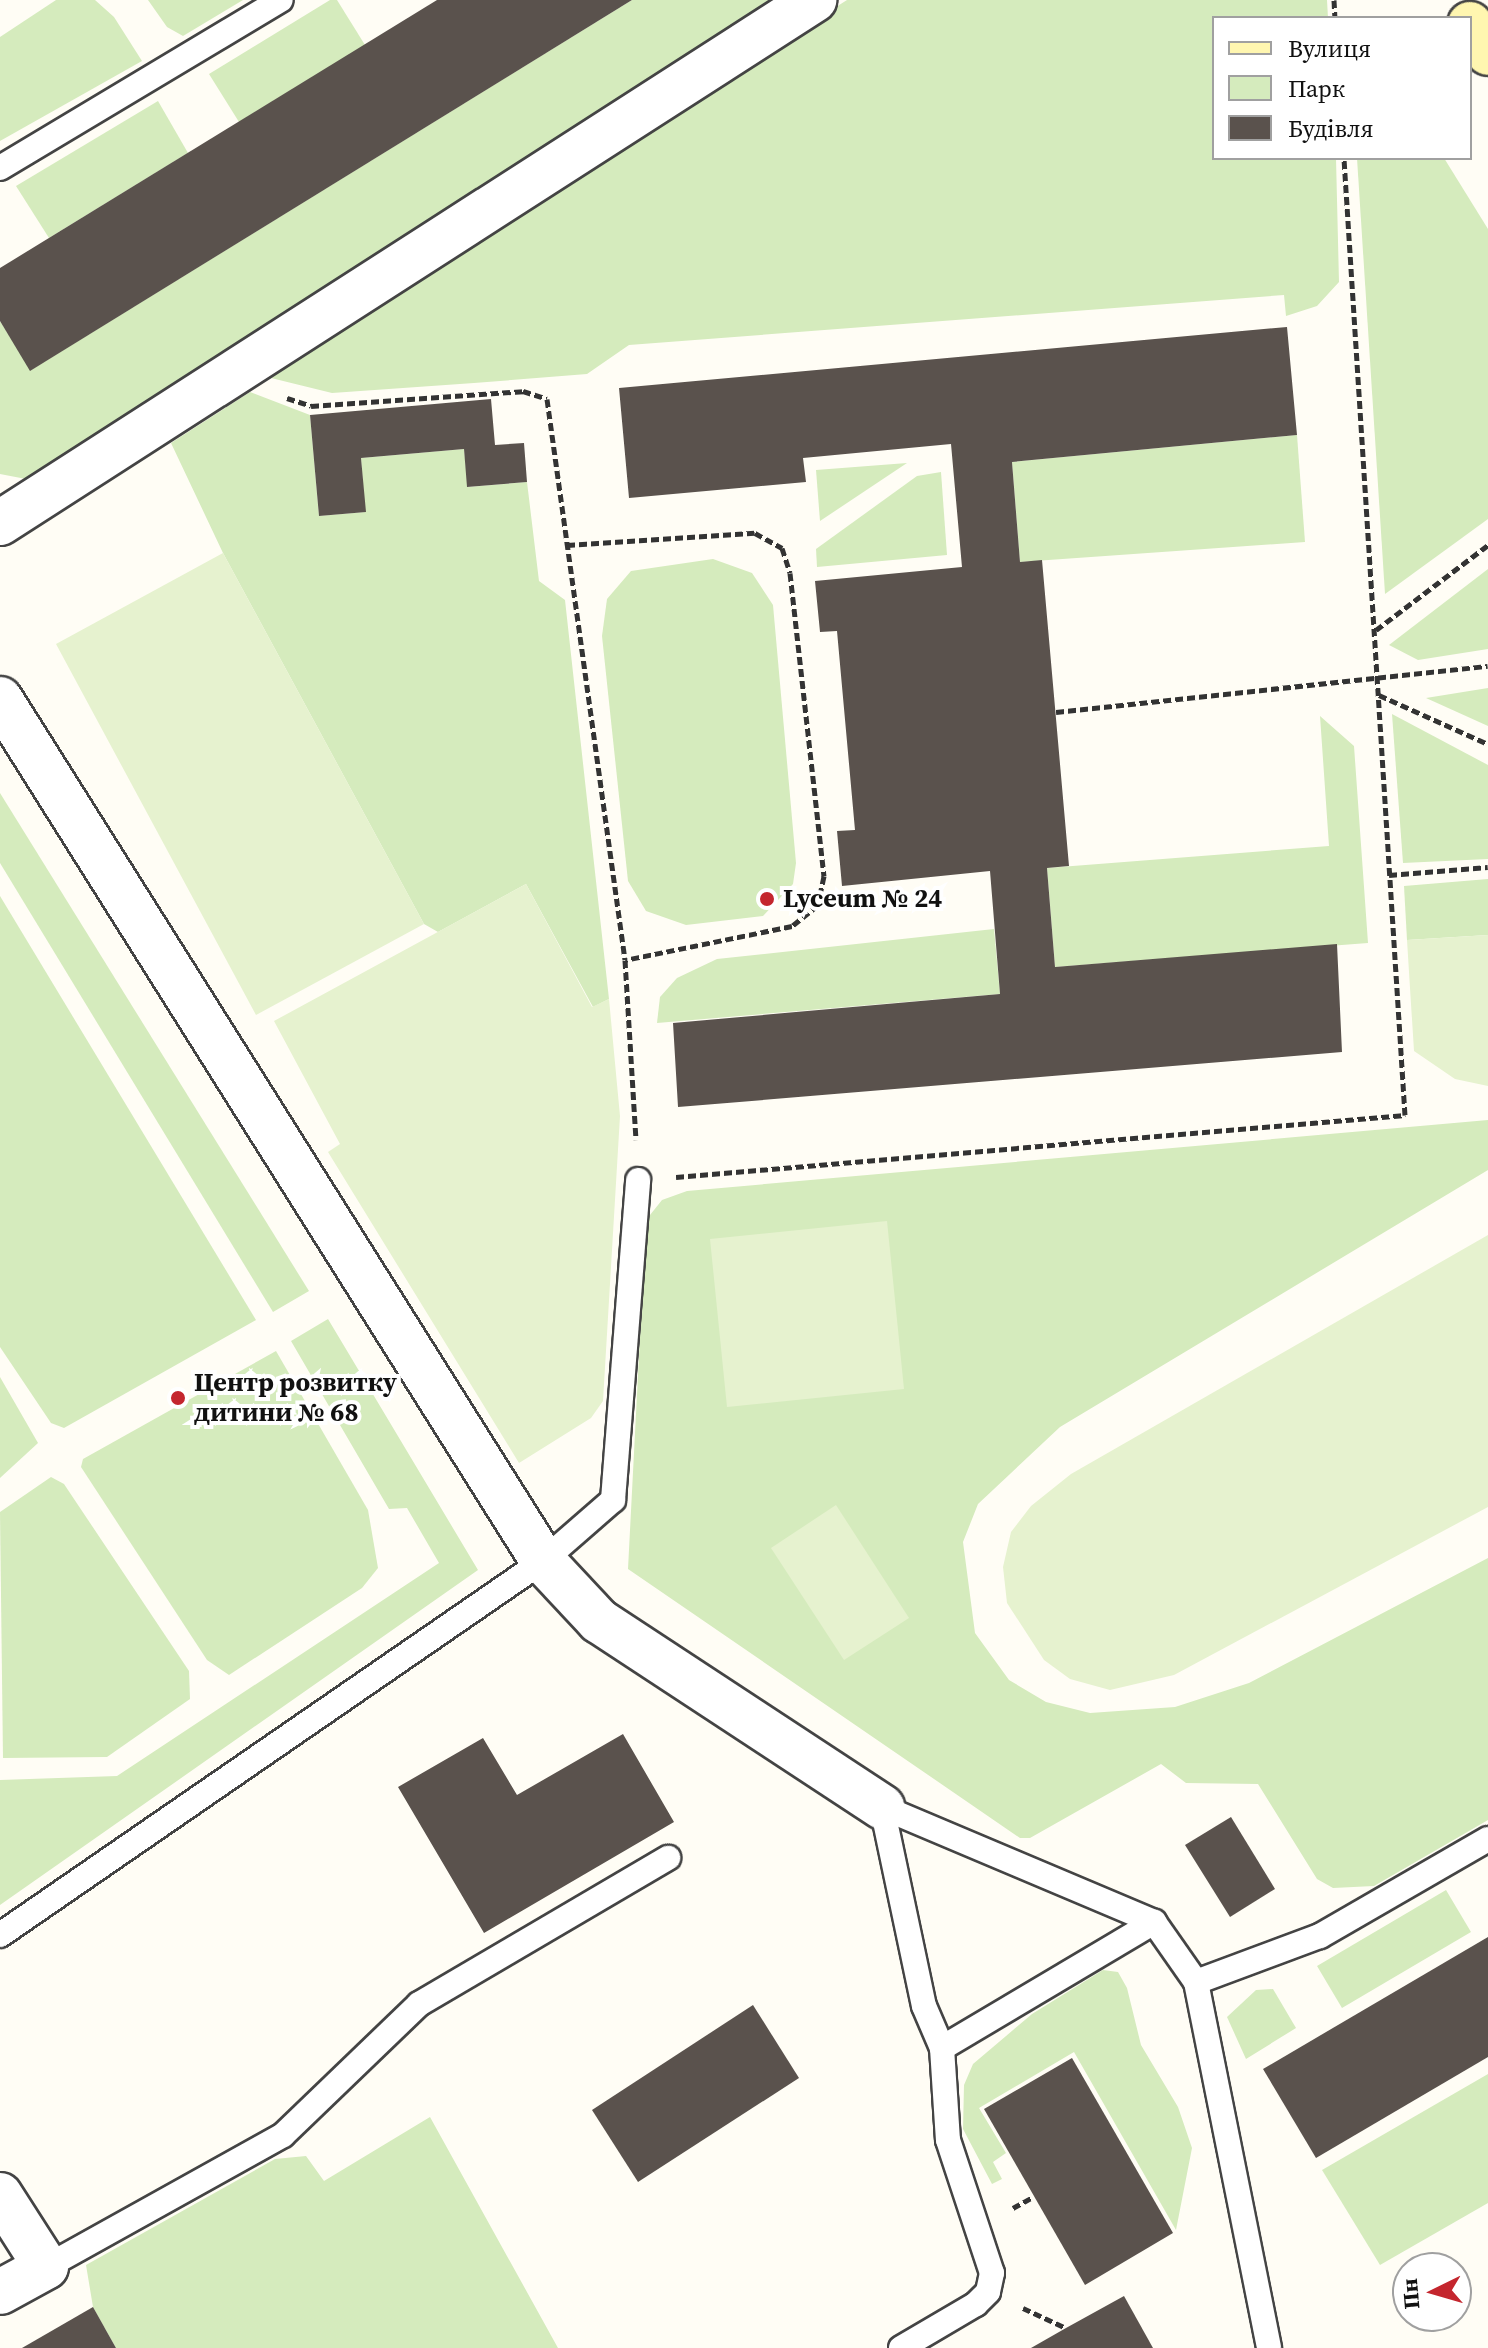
<!DOCTYPE html>
<html>
<head>
<meta charset="utf-8">
<style>
	body { margin:0 }
	#map { position:relative; width:1488px; height:2348px; overflow:hidden; background:#fffdf5; font-family:"Source Serif 4",serif }
	div>[style] { position:absolute }
	.green>* { inset:0; background:#d5ebbd }
	.pitch>* { inset:0; background:#e6f2cf }
	.building>* { inset:0; background:#5a524d }
	.path>* { height:5px; margin-top:-2.5px; transform-origin:0; background:repeating-linear-gradient(90deg,#333 0 8px,transparent 0 12px) }
	.roads { filter:drop-shadow(2px 0 #444) drop-shadow(-2px 0 #444) drop-shadow(0 2px #444) drop-shadow(0 -2px #444) }
	.lane>* { height:24px; margin:-12px; padding:0 12px; transform-origin:12px; border-radius:12px; background:#fff }
	.street>* { height:44px; margin:-22px; padding:0 22px; transform-origin:22px; border-radius:22px; background:#fff }
	.secondary>* { height:44px; margin:-22px; padding:0 22px; transform-origin:22px; border-radius:22px; background:#fff6b0 }
	.dots>* { width:22px; height:22px; translate:-50% -50%; box-sizing:border-box; border:4px solid #fff; border-radius:50% }
	span { translate:-50% -50%; white-space:nowrap; text-align:center; line-height:1.15; -webkit-text-stroke:8px #fff; paint-order:stroke }
	.poi-label { font-size:26px; color:#111; font-weight:700 }
	.left { translate:0 -50%; text-align:left }
	.legend { position:absolute; left:1212px; top:16px; width:260px; height:144px; box-sizing:border-box; background:#fff; border:2px solid #a0a0a0; margin:0; padding:10px 14px; list-style:none; font-size:24px; color:#111 }
	.legend li { display:flex; align-items:center; gap:16px; height:40px }
	.legend b { width:40px; border:2px solid #a0a0a0 }
	.north { position:absolute; left:1392px; top:2252px; width:80px; height:80px; box-sizing:border-box; background:#fff; border:2px solid #a0a0a0; border-radius:50%; rotate:265deg; font-size:22px; font-weight:700; line-height:32px; text-align:center; color:#111 }
	.north::after { content:''; display:block; margin:auto; width:28px; height:36px; background:#c4262e; clip-path:polygon(50% 0,100% 100%,50% 72%,0 100%) }
</style>
</head>
<body>
<div id="map">
	<div class="green">
		<i style="clip-path:polygon(56px 0,95px 0,114px 17px,142px 61px,0 141px,0 37px)"></i>
		<i style="clip-path:polygon(148px 0,243px 0,183px 36px,167px 27px)"></i>
		<i style="clip-path:polygon(330px 0,337px 0,365px 45px,239px 122px,209px 74px)"></i>
		<i style="clip-path:polygon(632px 0,778px 0,67px 460px,26px 479px,0 474px,0 321px,31px 370px)"></i>
		<i style="clip-path:polygon(847px 0,1327px 0,1328px 18px,1214px 18px,1214px 158px,1336px 158px,1339px 282px,1317px 306px,1286px 316px,1284px 295px,629px 345px,587px 374px,474px 383px,332px 393px,271px 378px,267px 371px)"></i>
		<i style="clip-path:polygon(158px 101px,188px 153px,49px 238px,16px 186px)"></i>
		<i style="clip-path:polygon(1357px 158px,1444px 158px,1488px 229px,1488px 519px,1385px 594px)"></i>
		<i style="clip-path:polygon(250px 392px,310px 415px,319px 516px,365px 512px,361px 458px,464px 449px,468px 487px,527px 482px,539px 581px,565px 600px,609px 999px,593px 1007px,526px 884px,438px 932px,424px 924px,223px 553px,171px 443px)"></i>
		<i style="clip-path:polygon(1297px 435px,1305px 542px,1020px 562px,1012px 462px)"></i>
		<i style="clip-path:polygon(907px 463px,820px 521px,816px 470px)"></i>
		<i style="clip-path:polygon(941px 472px,947px 555px,817px 567px,816px 549px,917px 476px)"></i>
		<i style="clip-path:polygon(713px 559px,752px 573px,773px 605px,796px 863px,793px 884px,763px 916px,686px 925px,646px 911px,628px 881px,602px 636px,607px 599px,631px 571px)"></i>
		<i style="clip-path:polygon(1488px 569px,1488px 649px,1418px 660px,1389px 645px)"></i>
		<i style="clip-path:polygon(1488px 688px,1488px 726px,1426px 698px)"></i>
		<i style="clip-path:polygon(1392px 714px,1488px 765px,1488px 859px,1403px 863px)"></i>
		<i style="clip-path:polygon(1320px 716px,1354px 746px,1368px 943px,1055px 967px,1047px 868px,1329px 846px)"></i>
		<i style="clip-path:polygon(0 793px,309px 1291px,273px 1312px,0 863px)"></i>
		<i style="clip-path:polygon(1488px 879px,1488px 935px,1407px 940px,1404px 886px)"></i>
		<i style="clip-path:polygon(0 896px,256px 1320px,64px 1428px,51px 1423px,0 1347px)"></i>
		<i style="clip-path:polygon(994px 929px,1000px 994px,657px 1023px,660px 997px,677px 978px,717px 959px)"></i>
		<i style="clip-path:polygon(1488px 1120px,1488px 1170px,1060px 1427px,978px 1504px,963px 1542px,975px 1633px,1009px 1680px,1046px 1702px,1090px 1713px,1175px 1707px,1249px 1683px,1488px 1558px,1488px 1820px,1374px 1886px,1333px 1888px,1317px 1879px,1258px 1784px,1186px 1783px,1161px 1764px,1030px 1838px,1020px 1838px,628px 1569px,646px 1220px,662px 1200px,687px 1191px)"></i>
		<i style="clip-path:polygon(328px 1319px,478px 1570px,0 1905px,0 1780px,117px 1776px,439px 1563px,407px 1508px,389px 1509px,291px 1341px)"></i>
		<i style="clip-path:polygon(276px 1351px,368px 1510px,378px 1568px,362px 1588px,229px 1675px,207px 1660px,81px 1467px,83px 1459px)"></i>
		<i style="clip-path:polygon(0 1377px,38px 1443px,0 1478px)"></i>
		<i style="clip-path:polygon(51px 1477px,64px 1484px,189px 1671px,190px 1699px,107px 1757px,3px 1758px,0 1512px)"></i>
		<i style="clip-path:polygon(1446px 1890px,1471px 1932px,1342px 2008px,1317px 1966px)"></i>
		<i style="clip-path:polygon(1103px 1970px,1118px 1972px,1127px 1988px,1141px 2045px,1178px 2107px,1192px 2148px,1176px 2230px,1074px 2052px,979px 2108px,1006px 2153px,993px 2162px,1002px 2179px,992px 2184px,963px 2129px,964px 2085px,973px 2064px,1032px 2014px)"></i>
		<i style="clip-path:polygon(1273px 1989px,1296px 2028px,1246px 2059px,1227px 2017px,1256px 1990px)"></i>
		<i style="clip-path:polygon(1488px 2074px,1488px 2203px,1380px 2265px,1322px 2170px)"></i>
		<i style="clip-path:polygon(430px 2117px,558px 2348px,116px 2348px,93px 2307px,86px 2265px,275px 2159px,306px 2156px,324px 2181px)"></i>
	</div>
	<div class="pitch">
		<i style="clip-path:polygon(223px 553px,424px 924px,256px 1015px,56px 644px)"></i>
		<i style="clip-path:polygon(526px 884px,592px 1007px,609px 999px,620px 1116px,603px 1401px,591px 1418px,519px 1463px,328px 1152px,340px 1144px,274px 1021px)"></i>
		<i style="clip-path:polygon(1488px 935px,1488px 1086px,1455px 1079px,1414px 1051px,1407px 940px)"></i>
		<i style="clip-path:polygon(887px 1221px,904px 1389px,727px 1407px,710px 1239px)"></i>
		<i style="clip-path:polygon(1488px 1235px,1488px 1507px,1174px 1675px,1110px 1690px,1070px 1679px,1044px 1660px,1007px 1603px,1003px 1567px,1011px 1532px,1031px 1506px,1071px 1474px)"></i>
		<i style="clip-path:polygon(836px 1505px,909px 1618px,844px 1660px,771px 1548px)"></i>
	</div>
	<div class="building">
		<i style="clip-path:polygon(437px 0,632px 0,30px 371px,0 321px,0 268px)"></i>
		<i style="clip-path:polygon(1287px 327px,1297px 435px,1012px 462px,1020px 562px,1042px 560px,1069px 866px,1047px 868px,1055px 967px,1337px 944px,1342px 1052px,678px 1107px,673px 1023px,1000px 994px,990px 871px,842px 886px,837px 831px,855px 830px,837px 631px,820px 632px,815px 581px,962px 567px,951px 444px,803px 458px,806px 482px,629px 498px,619px 388px)"></i>
		<i style="clip-path:polygon(491px 399px,495px 445px,524px 443px,527px 482px,467px 487px,464px 449px,361px 458px,366px 512px,319px 516px,310px 415px)"></i>
		<i style="clip-path:polygon(623px 1734px,674px 1822px,484px 1933px,398px 1787px,483px 1738px,517px 1795px)"></i>
		<i style="clip-path:polygon(1231px 1817px,1275px 1889px,1230px 1917px,1185px 1845px)"></i>
		<i style="clip-path:polygon(1488px 1937px,1488px 2057px,1316px 2158px,1263px 2069px)"></i>
		<i style="clip-path:polygon(753px 2005px,799px 2078px,638px 2182px,592px 2110px)"></i>
		<i style="clip-path:polygon(1072px 2058px,1173px 2233px,1085px 2285px,984px 2109px)"></i>
		<i style="clip-path:polygon(1124px 2296px,1153px 2348px,1031px 2348px,1066px 2328px)"></i>
		<i style="clip-path:polygon(93px 2307px,116px 2348px,22px 2348px)"></i>
	</div>
	<div class="path">
		<i style="left:1334px;top:0;width:18px;rotate:87deg"></i>
		<i style="left:287px;top:398px;width:25px;rotate:18deg"></i>
		<i style="left:311px;top:406px;width:213px;rotate:-4deg"></i>
		<i style="left:523px;top:391px;width:25px;rotate:18deg"></i>
		<i style="left:547px;top:399px;width:566px;rotate:82.08deg"></i>
		<i style="left:625px;top:960px;width:180px;rotate:86.5deg"></i>
		<i style="left:567px;top:545px;width:188px;rotate:-3.7deg"></i>
		<i style="left:755px;top:533px;width:31px;rotate:29deg"></i>
		<i style="left:782px;top:548px;width:26px;rotate:72deg"></i>
		<i style="left:790px;top:573px;width:305px;rotate:83.6deg"></i>
		<i style="left:824px;top:876px;width:30px;rotate:102deg"></i>
		<i style="left:818px;top:905px;width:33px;rotate:141deg"></i>
		<i style="left:792px;top:926px;width:170px;rotate:168.5deg"></i>
		<i style="left:1376px;top:630px;width:141px;rotate:-37.2deg"></i>
		<i style="left:1379px;top:695px;width:120px;rotate:24.2deg"></i>
		<i style="left:1056px;top:712px;width:434px;rotate:-6.1deg"></i>
		<i style="left:1389px;top:875px;width:99px;rotate:-4.6deg"></i>
		<i style="left:676px;top:1177px;width:732px;rotate:-4.86deg"></i>
		<i style="left:1405px;top:1115px;width:959px;rotate:-93.65deg"></i>
		<i style="left:1013px;top:2208px;width:23px;rotate:-29deg"></i>
		<i style="left:1023px;top:2308px;width:47px;rotate:24.9deg"></i>
	</div>
	<div class="roads">
		<div class="lane">
			<i style="left:0;top:168px;width:327px;rotate:-30.9deg"></i>
			<i style="left:882px;top:1807px;width:295px;rotate:22.9deg"></i>
			<i style="left:1154px;top:1922px;width:73px;rotate:55deg"></i>
			<i style="left:1196px;top:1982px;width:373px;rotate:78.7deg"></i>
			<i style="left:882px;top:1807px;width:203px;rotate:78.1deg"></i>
			<i style="left:924px;top:2006px;width:46px;rotate:66.8deg"></i>
			<i style="left:942px;top:2048px;width:92px;rotate:86.3deg"></i>
			<i style="left:948px;top:2140px;width:140px;rotate:71.7deg"></i>
			<i style="left:992px;top:2273px;width:19px;rotate:102deg"></i>
			<i style="left:988px;top:2292px;width:17px;rotate:135deg"></i>
			<i style="left:976px;top:2304px;width:87px;rotate:149.6deg"></i>
			<i style="left:0;top:1935px;width:659px;rotate:-34.56deg"></i>
			<i style="left:543px;top:1561px;width:93px;rotate:-41.1deg"></i>
			<i style="left:613px;top:1500px;width:321px;rotate:-85.5deg"></i>
			<i style="left:1196px;top:1982px;width:132px;rotate:-20.4deg"></i>
			<i style="left:1320px;top:1936px;width:194px;rotate:-30deg"></i>
			<i style="left:942px;top:2048px;width:247px;rotate:-30.7deg"></i>
			<i style="left:46px;top:2267px;width:271px;rotate:-29.1deg"></i>
			<i style="left:283px;top:2135px;width:189px;rotate:-43.9deg"></i>
			<i style="left:419px;top:2004px;width:289px;rotate:-30.4deg"></i>
		</div>
		<div class="street">
			<i style="left:0;top:523px;width:968px;rotate:-32.72deg"></i>
			<i style="left:0;top:699px;width:1019px;rotate:57.79deg"></i>
			<i style="left:543px;top:1561px;width:82px;rotate:47deg"></i>
			<i style="left:599px;top:1621px;width:339px;rotate:33.3deg"></i>
			<i style="left:0;top:2195px;width:85px;rotate:57.4deg"></i>
			<i style="left:46px;top:2267px;width:52px;rotate:151.5deg"></i>
		</div>
		<div class="secondary">
			<i style="left:1470px;top:24px;width:34px;rotate:58deg"></i>
		</div>
	</div>
	<div class="dots">
		<i style="left:767px;top:899px;background:#c4262e"></i>
		<i style="left:178px;top:1398px;background:#c4262e"></i>
	</div>
	<div class="poi-label">
		<span class="left" style="left:783px;top:899px">Lyceum № 24</span>
		<span class="left" style="left:194px;top:1398px">Центр розвитку<br>дитини № 68</span>
	</div>
	<ul class="legend">
	<li><b style="height:10px;background:#fff6b0"></b>Вулиця</li>
	<li><b style="height:22px;background:#d5ebbd"></b>Парк</li>
	<li><b style="height:22px;background:#5a524d"></b>Будівля</li>
	</ul>
	<div class="north">Пн</div>
</div>
</body>
</html>
